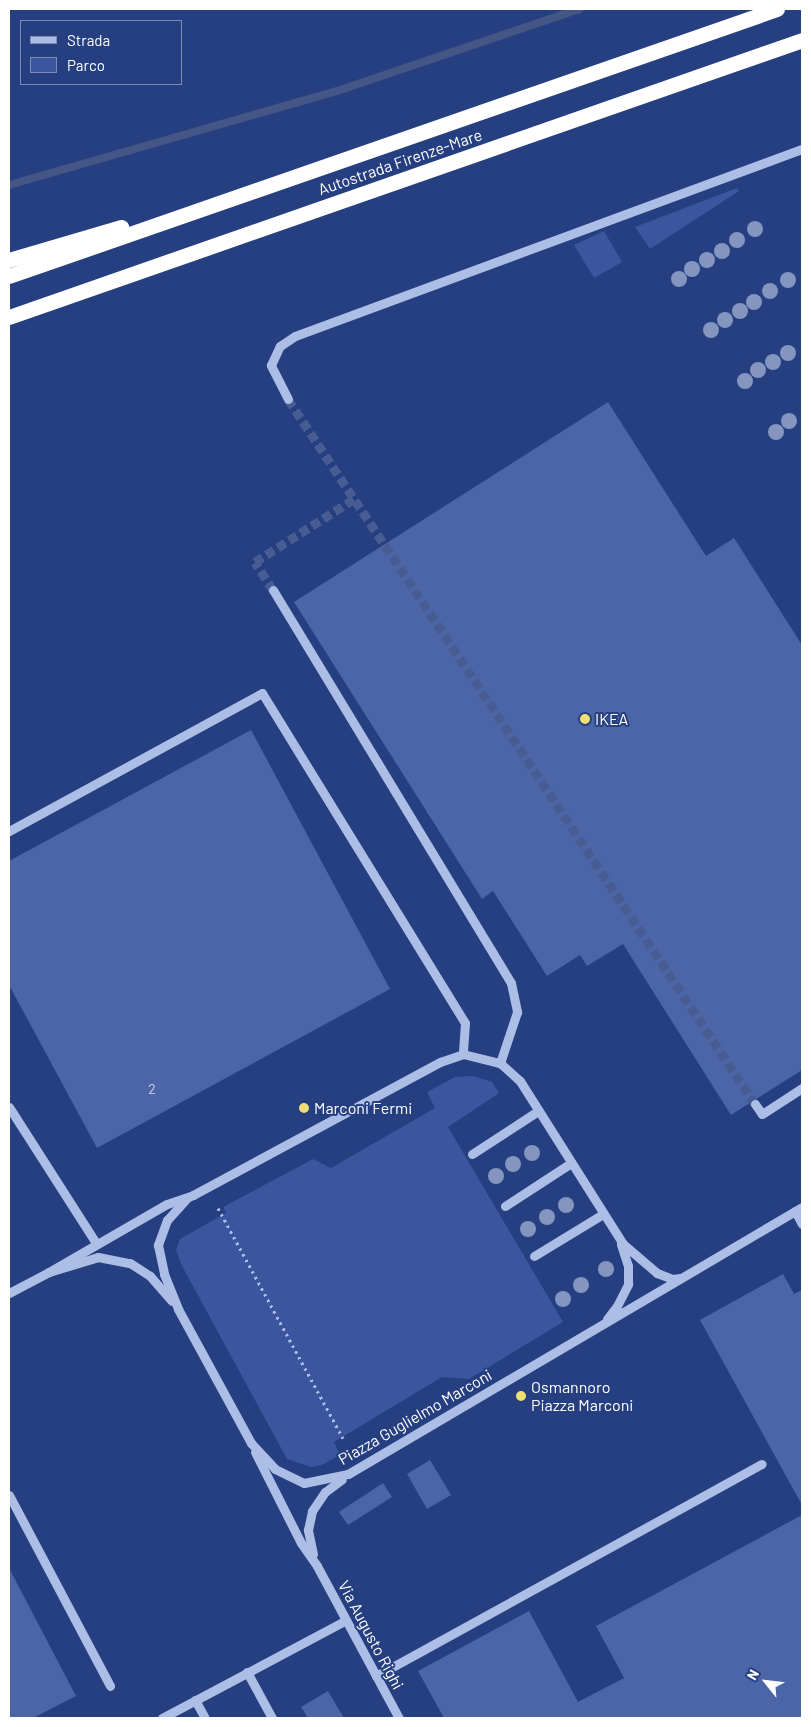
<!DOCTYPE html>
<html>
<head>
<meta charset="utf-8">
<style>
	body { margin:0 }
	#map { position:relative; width:811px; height:1727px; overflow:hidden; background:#263f80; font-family:Barlow,sans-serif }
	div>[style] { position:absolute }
	.green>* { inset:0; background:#3b569e }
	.stream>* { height:8px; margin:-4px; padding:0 4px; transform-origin:4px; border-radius:4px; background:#445586 }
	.building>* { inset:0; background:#4b65a7 }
	.minor-tunnel>* { height:9px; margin-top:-4.5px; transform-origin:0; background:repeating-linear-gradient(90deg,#475c93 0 9px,transparent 0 13.5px) }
	.path>* { height:3px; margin-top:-1.5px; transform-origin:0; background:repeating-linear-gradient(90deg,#adbee6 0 2.5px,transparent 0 6.5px) }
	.minor>* { height:9px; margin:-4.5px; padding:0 4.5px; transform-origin:4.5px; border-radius:4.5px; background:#adbee6 }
	.highway>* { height:15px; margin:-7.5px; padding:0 7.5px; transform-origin:7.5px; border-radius:7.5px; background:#fff }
	.trees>* { width:16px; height:16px; margin:-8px; border-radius:50%; background:#8495c0 }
	.dots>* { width:14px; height:14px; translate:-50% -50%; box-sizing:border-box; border:2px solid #263f80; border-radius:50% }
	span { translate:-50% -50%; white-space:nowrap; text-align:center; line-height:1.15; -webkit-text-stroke:4px #263f80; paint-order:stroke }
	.number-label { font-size:14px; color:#d2d8e9 }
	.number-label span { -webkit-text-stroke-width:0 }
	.street-label { font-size:16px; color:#fff }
	.poi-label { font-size:16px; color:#fff }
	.left { translate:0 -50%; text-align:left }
	.frame { position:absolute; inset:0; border:10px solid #fff; pointer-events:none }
	.legend { position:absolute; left:20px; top:20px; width:162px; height:65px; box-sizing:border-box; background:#263f80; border:1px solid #7d8cb3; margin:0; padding:6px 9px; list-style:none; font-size:15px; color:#fff }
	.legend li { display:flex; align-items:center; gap:10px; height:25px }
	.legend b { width:25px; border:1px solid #7d8cb3 }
	.north { position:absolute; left:741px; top:1657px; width:50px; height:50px; -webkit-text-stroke:4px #263f80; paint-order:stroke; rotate:299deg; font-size:14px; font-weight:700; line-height:20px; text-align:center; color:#fff }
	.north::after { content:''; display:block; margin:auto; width:18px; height:22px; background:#fff; clip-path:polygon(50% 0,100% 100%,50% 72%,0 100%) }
</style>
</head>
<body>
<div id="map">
	<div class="green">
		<i style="clip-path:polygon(737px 188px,739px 191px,650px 249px,635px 227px)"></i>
		<i style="clip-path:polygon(604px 231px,622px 262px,594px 278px,574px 245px)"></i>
		<i style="clip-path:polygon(473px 1076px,492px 1082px,499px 1093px,448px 1127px,563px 1322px,469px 1379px,442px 1377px,334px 1442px,340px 1455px,322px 1465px,311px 1467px,287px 1459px,181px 1264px,176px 1250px,180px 1239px,226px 1213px,223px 1207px,313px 1159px,331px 1168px,435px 1108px,427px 1092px,455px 1077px)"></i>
	</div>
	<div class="stream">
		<i style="left:9px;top:185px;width:348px;rotate:-16deg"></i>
		<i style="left:343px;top:89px;width:250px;rotate:-18.7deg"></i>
	</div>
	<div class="building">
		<i style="clip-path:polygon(608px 402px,706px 556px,734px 538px,802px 645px,802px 1070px,731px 1115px,623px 944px,587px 966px,580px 955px,547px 976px,493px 891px,482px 899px,294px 602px)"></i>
		<i style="clip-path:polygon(251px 730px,390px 989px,97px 1148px,9px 985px,9px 861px)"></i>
		<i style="clip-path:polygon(783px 1274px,794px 1294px,802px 1290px,802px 1505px,700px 1320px)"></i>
		<i style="clip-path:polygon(430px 1460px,451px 1495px,427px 1509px,407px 1474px)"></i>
		<i style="clip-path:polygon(383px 1483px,392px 1497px,348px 1525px,339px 1512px)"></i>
		<i style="clip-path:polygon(802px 1515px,802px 1718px,444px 1718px,418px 1671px,529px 1611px,578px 1702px,624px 1678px,596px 1626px)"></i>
		<i style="clip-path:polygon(9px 1568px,76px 1696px,33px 1718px,9px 1718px)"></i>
		<i style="clip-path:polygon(328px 1691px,344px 1718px,308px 1718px,301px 1707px)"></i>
	</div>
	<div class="minor-tunnel">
		<i style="left:288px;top:399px;width:846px;rotate:56.48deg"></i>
		<i style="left:273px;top:590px;width:33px;rotate:-123deg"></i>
		<i style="left:255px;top:562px;width:117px;rotate:-32.5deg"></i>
	</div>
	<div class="path">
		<i style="left:218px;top:1208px;width:262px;rotate:61.5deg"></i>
	</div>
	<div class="minor">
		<i style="left:288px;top:399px;width:38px;rotate:-117deg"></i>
		<i style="left:271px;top:365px;width:21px;rotate:-65deg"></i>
		<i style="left:280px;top:346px;width:18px;rotate:-34deg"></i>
		<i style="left:295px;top:336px;width:540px;rotate:-20.25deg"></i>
		<i style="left:273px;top:590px;width:459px;rotate:58.8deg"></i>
		<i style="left:511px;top:983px;width:30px;rotate:78deg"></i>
		<i style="left:517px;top:1012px;width:54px;rotate:108.4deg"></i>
		<i style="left:9px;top:831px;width:288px;rotate:-28.6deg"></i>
		<i style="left:262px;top:693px;width:387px;rotate:58.4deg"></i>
		<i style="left:465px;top:1023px;width:31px;rotate:94deg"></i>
		<i style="left:755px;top:1104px;width:12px;rotate:55deg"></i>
		<i style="left:762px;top:1114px;width:48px;rotate:-33deg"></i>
		<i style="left:9px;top:1107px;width:161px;rotate:57.4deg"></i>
		<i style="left:472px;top:1154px;width:79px;rotate:-33.1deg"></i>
		<i style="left:187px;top:1198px;width:30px;rotate:132deg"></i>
		<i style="left:167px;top:1220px;width:27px;rotate:110deg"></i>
		<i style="left:158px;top:1245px;width:30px;rotate:78deg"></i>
		<i style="left:164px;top:1274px;width:38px;rotate:68deg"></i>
		<i style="left:178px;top:1309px;width:153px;rotate:61.4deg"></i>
		<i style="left:251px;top:1443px;width:35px;rotate:47deg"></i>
		<i style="left:275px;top:1469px;width:32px;rotate:26deg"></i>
		<i style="left:304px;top:1483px;width:45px;rotate:-11.6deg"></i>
		<i style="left:348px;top:1474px;width:527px;rotate:-30.46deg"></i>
		<i style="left:505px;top:1206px;width:79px;rotate:-33.1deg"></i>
		<i style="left:795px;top:1211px;width:15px;rotate:62deg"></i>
		<i style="left:534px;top:1256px;width:81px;rotate:-31.3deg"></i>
		<i style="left:49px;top:1272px;width:136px;rotate:-30deg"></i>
		<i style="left:167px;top:1204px;width:28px;rotate:-19deg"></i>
		<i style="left:193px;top:1195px;width:281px;rotate:-28.3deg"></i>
		<i style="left:440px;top:1062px;width:24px;rotate:-19deg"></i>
		<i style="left:463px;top:1054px;width:38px;rotate:14deg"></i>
		<i style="left:500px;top:1063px;width:27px;rotate:42deg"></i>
		<i style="left:520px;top:1081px;width:193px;rotate:57.7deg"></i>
		<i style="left:623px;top:1244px;width:45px;rotate:40.5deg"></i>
		<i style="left:657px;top:1273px;width:17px;rotate:21deg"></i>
		<i style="left:673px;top:1279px;width:7px;rotate:-8deg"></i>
		<i style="left:9px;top:1293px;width:45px;rotate:-27.7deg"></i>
		<i style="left:49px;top:1272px;width:51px;rotate:-17deg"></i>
		<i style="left:98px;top:1257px;width:33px;rotate:11deg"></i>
		<i style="left:130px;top:1263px;width:24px;rotate:33deg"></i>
		<i style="left:150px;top:1276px;width:33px;rotate:49deg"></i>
		<i style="left:607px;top:1319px;width:16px;rotate:-52deg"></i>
		<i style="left:617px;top:1306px;width:25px;rotate:-63deg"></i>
		<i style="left:628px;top:1284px;width:18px;rotate:-90deg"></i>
		<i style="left:628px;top:1266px;width:23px;rotate:-108deg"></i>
		<i style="left:255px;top:1452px;width:102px;rotate:63.2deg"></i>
		<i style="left:301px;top:1543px;width:28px;rotate:55deg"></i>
		<i style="left:317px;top:1566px;width:173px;rotate:61.7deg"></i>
		<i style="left:9px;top:1495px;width:216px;rotate:62.1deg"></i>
		<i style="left:313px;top:1554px;width:25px;rotate:-102deg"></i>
		<i style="left:308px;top:1530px;width:19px;rotate:-78deg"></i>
		<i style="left:312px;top:1511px;width:23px;rotate:-56deg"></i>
		<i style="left:325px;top:1492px;width:21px;rotate:-37deg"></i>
		<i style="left:247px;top:1672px;width:52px;rotate:61.5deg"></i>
		<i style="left:376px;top:1676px;width:440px;rotate:-28.8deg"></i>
		<i style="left:195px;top:1700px;width:21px;rotate:61deg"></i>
		<i style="left:162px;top:1718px;width:208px;rotate:-28deg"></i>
	</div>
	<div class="highway">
		<i style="left:9px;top:260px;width:117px;rotate:-16.4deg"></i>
		<i style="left:9px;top:276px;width:813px;rotate:-19.17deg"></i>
		<i style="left:9px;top:317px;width:840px;rotate:-19.25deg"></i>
	</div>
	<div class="trees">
		<i style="left:755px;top:229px"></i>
		<i style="left:737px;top:240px"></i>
		<i style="left:722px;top:251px"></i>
		<i style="left:707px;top:260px"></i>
		<i style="left:692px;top:269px"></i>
		<i style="left:679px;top:279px"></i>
		<i style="left:788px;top:280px"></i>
		<i style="left:770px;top:291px"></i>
		<i style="left:754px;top:302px"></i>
		<i style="left:740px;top:311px"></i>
		<i style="left:725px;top:320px"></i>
		<i style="left:711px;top:330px"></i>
		<i style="left:788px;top:353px"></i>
		<i style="left:773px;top:362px"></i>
		<i style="left:758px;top:370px"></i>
		<i style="left:745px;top:381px"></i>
		<i style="left:789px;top:421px"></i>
		<i style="left:776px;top:432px"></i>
		<i style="left:532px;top:1153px"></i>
		<i style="left:513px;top:1164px"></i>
		<i style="left:496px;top:1176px"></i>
		<i style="left:566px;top:1205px"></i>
		<i style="left:547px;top:1217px"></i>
		<i style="left:528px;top:1229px"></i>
		<i style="left:606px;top:1269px"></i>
		<i style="left:581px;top:1285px"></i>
		<i style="left:563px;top:1299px"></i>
	</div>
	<div class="dots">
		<i style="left:585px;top:719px;background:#efdf73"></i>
		<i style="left:304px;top:1108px;background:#efdf73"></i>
		<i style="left:521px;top:1396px;background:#efdf73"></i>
	</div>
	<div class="number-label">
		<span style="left:152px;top:1089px">2</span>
	</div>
	<div class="street-label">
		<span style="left:400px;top:162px;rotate:-19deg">Autostrada Firenze-Mare</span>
		<span style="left:415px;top:1417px;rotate:-30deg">Piazza Guglielmo Marconi</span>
		<span style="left:371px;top:1635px;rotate:62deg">Via Augusto Righi</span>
	</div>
	<div class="poi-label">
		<span class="left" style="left:595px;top:719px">IKEA</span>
		<span class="left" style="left:314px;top:1108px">Marconi Fermi</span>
		<span class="left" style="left:531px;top:1396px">Osmannoro<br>Piazza Marconi</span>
	</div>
	<div class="frame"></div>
	<ul class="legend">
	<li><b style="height:6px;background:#adbee6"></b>Strada</li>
	<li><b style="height:14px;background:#3b569e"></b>Parco</li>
	</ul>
	<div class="north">N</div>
</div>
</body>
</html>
